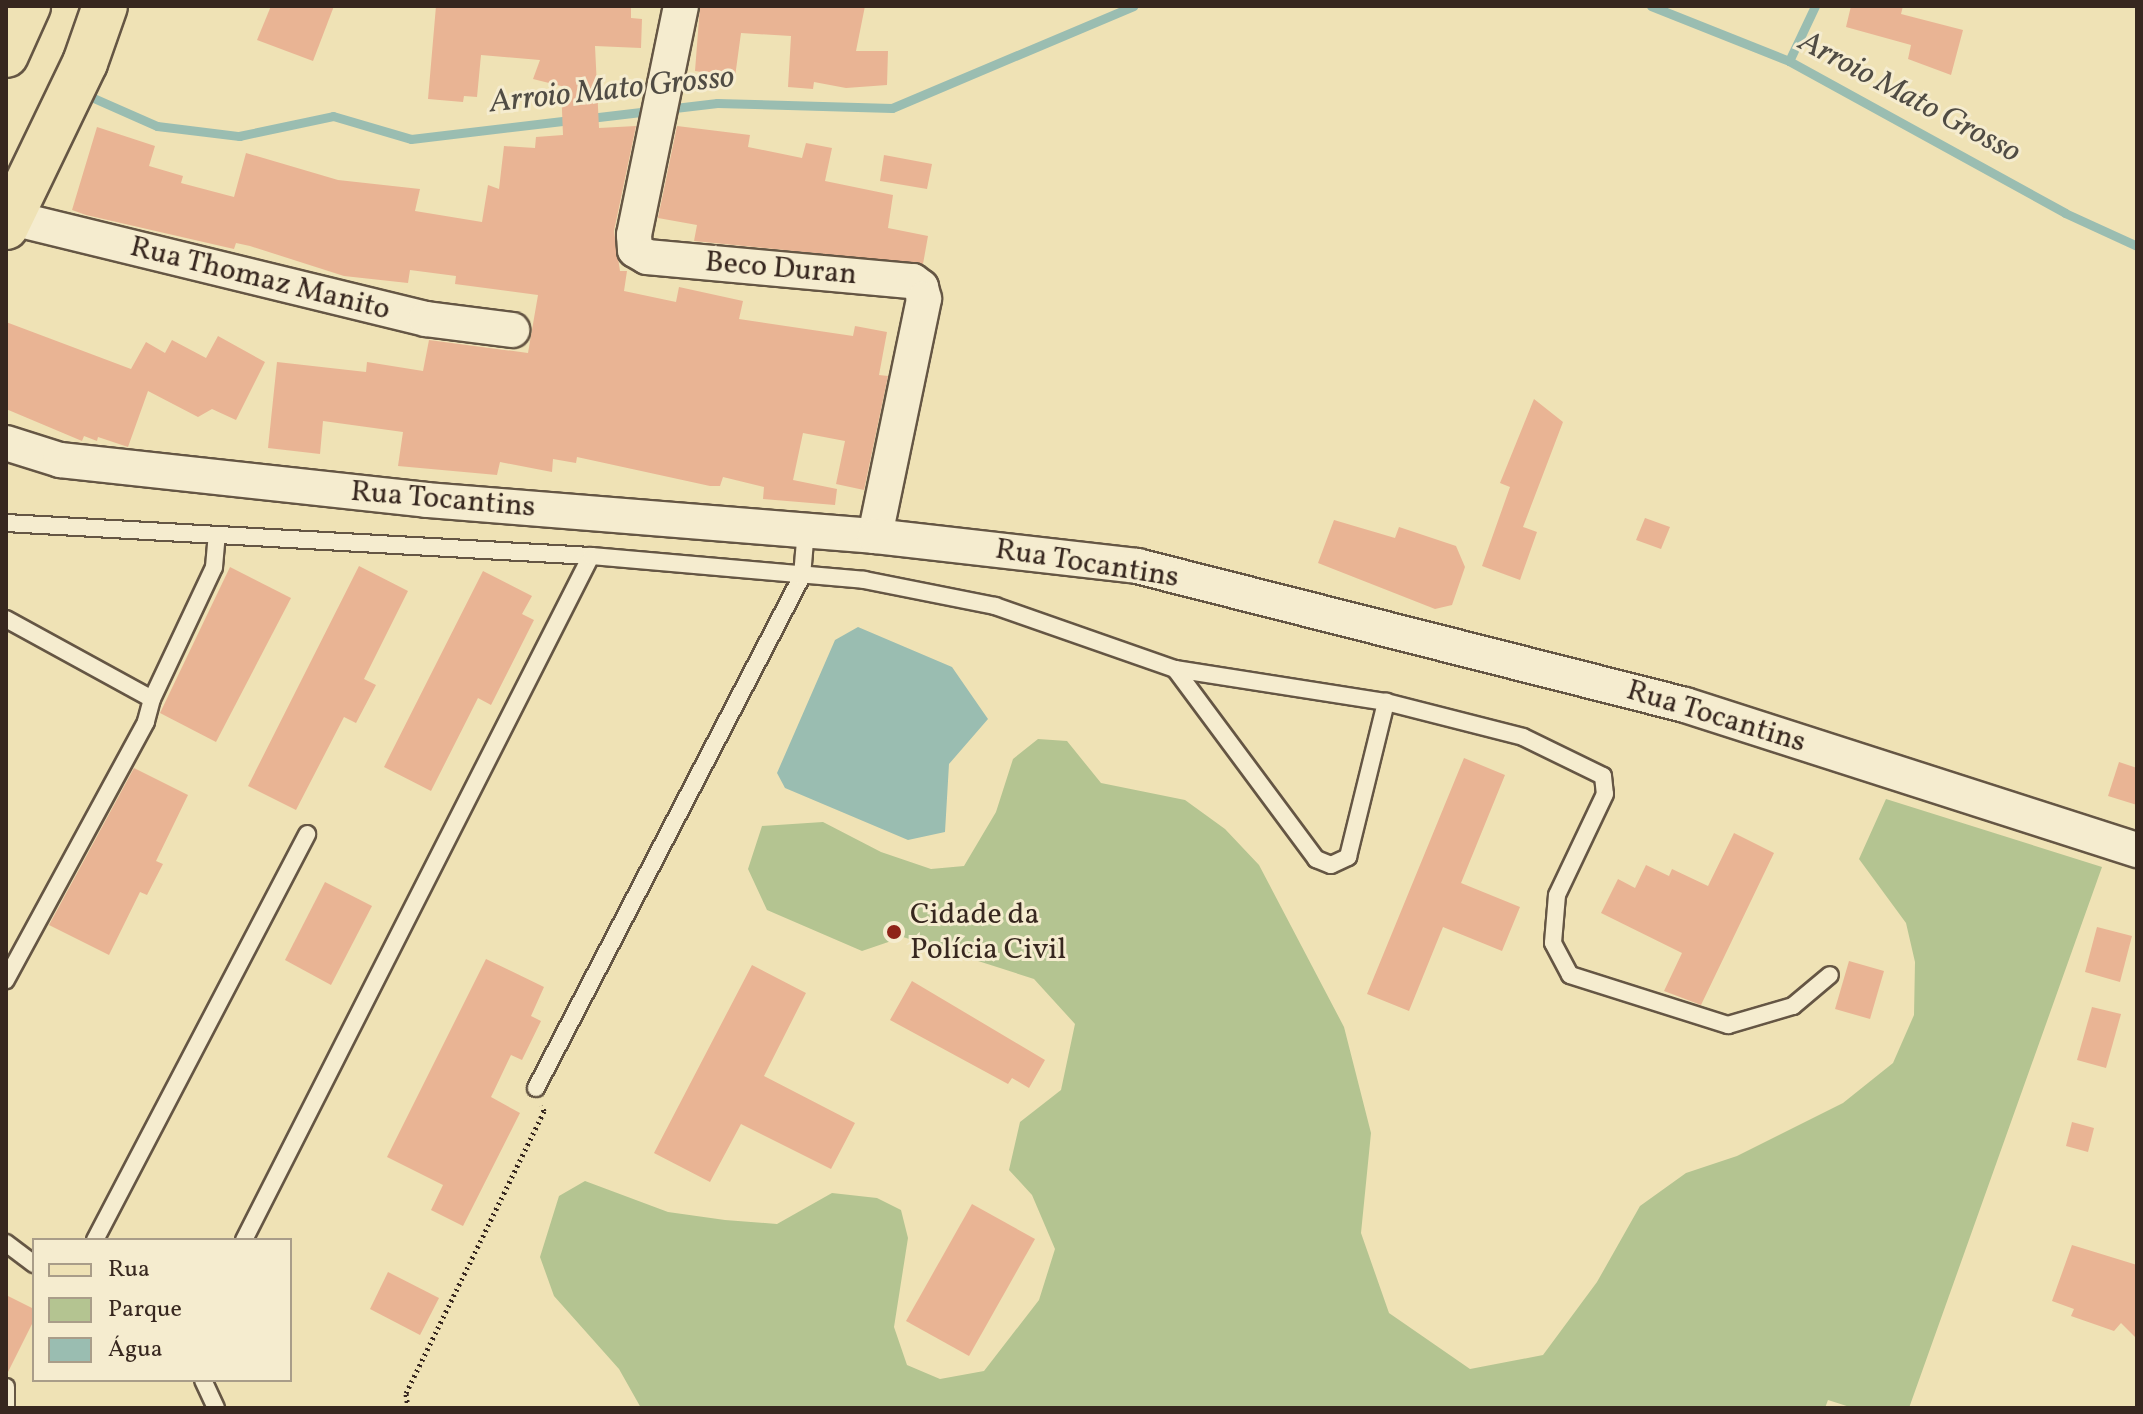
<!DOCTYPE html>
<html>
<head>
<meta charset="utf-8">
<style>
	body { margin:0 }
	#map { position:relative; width:2143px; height:1414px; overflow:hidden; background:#efe2b5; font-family:Vollkorn,serif }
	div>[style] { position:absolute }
	.green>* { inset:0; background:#b4c491 }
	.water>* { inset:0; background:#9abdb1 }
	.stream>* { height:9px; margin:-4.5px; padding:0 4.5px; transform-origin:4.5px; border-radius:4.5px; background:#9abdb1 }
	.building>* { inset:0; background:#e9b494 }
	.path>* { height:5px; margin-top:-2.5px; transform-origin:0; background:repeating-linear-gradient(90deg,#37271f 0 2px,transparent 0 6px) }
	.roads { filter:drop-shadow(2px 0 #655644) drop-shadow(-2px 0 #655644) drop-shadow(0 2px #655644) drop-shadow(0 -2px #655644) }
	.lane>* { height:16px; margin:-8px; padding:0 8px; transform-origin:8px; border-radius:8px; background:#f5eccf }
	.street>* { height:34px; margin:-17px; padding:0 17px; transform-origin:17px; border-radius:17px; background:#f5eccf }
	.primary>* { height:44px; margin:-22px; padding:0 22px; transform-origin:22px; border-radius:22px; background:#efe2b5 }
	.dots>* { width:22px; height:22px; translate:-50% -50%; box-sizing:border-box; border:4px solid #f5eccf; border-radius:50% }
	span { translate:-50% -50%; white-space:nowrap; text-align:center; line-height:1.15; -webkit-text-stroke:6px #f5eccf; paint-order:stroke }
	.street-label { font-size:30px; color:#37271f }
	.poi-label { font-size:30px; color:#37271f }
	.left { translate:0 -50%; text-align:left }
	.water-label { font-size:32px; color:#504c44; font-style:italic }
	.frame { position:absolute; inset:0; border:8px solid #37271f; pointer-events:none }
	.legend { position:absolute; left:32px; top:1238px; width:260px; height:144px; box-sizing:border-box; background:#f5eccf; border:2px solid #a99d89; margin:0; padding:10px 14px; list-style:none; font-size:24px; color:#37271f }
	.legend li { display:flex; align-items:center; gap:16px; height:40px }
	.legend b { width:40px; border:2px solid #a99d89 }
</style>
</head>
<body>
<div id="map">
	<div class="green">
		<i style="clip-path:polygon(1038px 739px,1067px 741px,1101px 783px,1185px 800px,1225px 829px,1259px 865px,1344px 1027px,1371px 1133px,1361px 1233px,1389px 1313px,1470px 1369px,1543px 1355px,1597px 1282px,1640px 1206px,1686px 1173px,1737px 1156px,1843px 1103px,1893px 1063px,1914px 1015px,1915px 962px,1906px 923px,1859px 859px,1886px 799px,2102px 867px,1909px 1408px,1853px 1408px,1828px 1400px,1825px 1408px,641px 1408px,619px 1369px,554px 1296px,540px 1257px,559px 1196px,585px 1181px,668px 1212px,725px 1220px,777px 1224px,832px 1193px,877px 1198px,901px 1210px,908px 1238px,894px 1327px,907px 1365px,940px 1379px,984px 1371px,1039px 1300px,1055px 1249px,1032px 1195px,1009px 1170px,1020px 1122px,1061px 1090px,1075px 1024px,1034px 979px,903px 937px,862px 951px,767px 910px,748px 869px,762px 826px,823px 822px,881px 852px,931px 869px,964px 866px,996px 812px,1013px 759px)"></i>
	</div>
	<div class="water">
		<i style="clip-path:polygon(858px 627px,952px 667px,988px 719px,949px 764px,945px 832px,908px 840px,785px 788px,777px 773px,835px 640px)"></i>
	</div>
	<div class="stream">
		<i style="left:1651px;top:6px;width:149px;rotate:21.7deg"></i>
		<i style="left:1789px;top:61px;width:315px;rotate:28.8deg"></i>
		<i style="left:2065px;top:213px;width:79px;rotate:24.6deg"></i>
		<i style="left:1789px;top:61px;width:61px;rotate:-64.7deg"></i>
		<i style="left:89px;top:96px;width:74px;rotate:23.8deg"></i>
		<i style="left:157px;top:126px;width:83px;rotate:7deg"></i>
		<i style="left:239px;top:136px;width:96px;rotate:-12deg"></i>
		<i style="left:333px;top:116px;width:81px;rotate:16.4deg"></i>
		<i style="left:411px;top:139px;width:161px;rotate:-6.8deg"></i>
		<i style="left:590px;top:118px;width:128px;rotate:-6.7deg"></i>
		<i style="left:717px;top:103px;width:175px;rotate:1.6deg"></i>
		<i style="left:892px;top:108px;width:262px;rotate:-22.9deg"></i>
	</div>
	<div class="building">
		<i style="clip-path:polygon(271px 6px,334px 6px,313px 61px,257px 40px)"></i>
		<i style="clip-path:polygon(436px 6px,631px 6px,631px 18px,642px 19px,641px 48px,595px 46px,599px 128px,636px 126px,614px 231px,620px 271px,627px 271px,624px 291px,676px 302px,679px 287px,743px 301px,739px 319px,853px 336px,855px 326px,887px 332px,879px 375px,888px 376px,864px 490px,836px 484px,845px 441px,803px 433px,793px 480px,837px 489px,835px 505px,763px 499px,764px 487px,723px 477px,720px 486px,710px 486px,577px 457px,576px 463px,553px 459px,552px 472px,500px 462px,497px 475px,398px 466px,403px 432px,323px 421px,320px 454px,268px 448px,277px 362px,366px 372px,367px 362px,423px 371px,429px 340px,528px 353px,538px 295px,455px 284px,456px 276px,410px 270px,408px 283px,344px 276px,250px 246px,236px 243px,234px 249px,86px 215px,72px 210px,97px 127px,155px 146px,149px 166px,183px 176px,181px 183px,234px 197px,246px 153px,338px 180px,420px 189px,415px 211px,482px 222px,488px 185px,499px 189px,504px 146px,535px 148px,536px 137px,563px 135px,561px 86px,533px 79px,540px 60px,481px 55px,477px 97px,464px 96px,463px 102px,428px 99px)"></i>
		<i style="clip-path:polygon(700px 6px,865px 6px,856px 51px,888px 51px,887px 85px,846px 88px,814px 82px,813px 89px,788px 87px,791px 36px,741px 33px,735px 77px,695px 71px)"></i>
		<i style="clip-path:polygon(1851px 6px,1903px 6px,1901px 14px,1963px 30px,1951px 75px,1908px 59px,1911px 45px,1846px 27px)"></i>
		<i style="clip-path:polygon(677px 126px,750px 135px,748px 147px,802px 158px,806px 143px,832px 148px,825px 181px,893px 195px,888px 228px,928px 236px,923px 264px,694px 241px,697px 225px,658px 218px)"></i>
		<i style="clip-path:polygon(884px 155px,932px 164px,927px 189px,880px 181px)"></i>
		<i style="clip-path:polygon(6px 322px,131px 369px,146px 342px,165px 353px,172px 340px,206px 358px,218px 336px,265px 362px,236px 420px,212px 409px,198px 417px,148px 391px,128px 447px,98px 437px,97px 441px,84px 436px,82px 441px,6px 409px)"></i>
		<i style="clip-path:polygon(1534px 399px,1563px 422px,1523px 527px,1537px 532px,1520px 580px,1482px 566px,1510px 487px,1500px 483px)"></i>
		<i style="clip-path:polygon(1645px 518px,1670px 527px,1661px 549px,1636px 540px)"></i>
		<i style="clip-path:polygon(1334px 520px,1395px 538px,1399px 527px,1456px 546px,1465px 567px,1452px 605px,1435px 609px,1318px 563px)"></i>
		<i style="clip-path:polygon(359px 566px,408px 591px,364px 679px,376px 685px,356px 723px,344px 717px,296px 810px,248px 786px)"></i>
		<i style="clip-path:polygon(230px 567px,291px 598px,216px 742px,160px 713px)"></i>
		<i style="clip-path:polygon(483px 571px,532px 596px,522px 614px,534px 620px,491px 705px,478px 698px,431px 791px,384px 767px)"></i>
		<i style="clip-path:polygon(1464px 758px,1505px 775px,1461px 883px,1520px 907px,1502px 951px,1443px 927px,1409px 1011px,1367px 994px)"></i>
		<i style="clip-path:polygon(2119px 762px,2137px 768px,2137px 805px,2108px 796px)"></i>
		<i style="clip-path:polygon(134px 768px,188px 795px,156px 861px,163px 864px,147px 895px,140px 892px,109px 955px,49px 925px)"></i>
		<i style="clip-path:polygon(1734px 833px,1774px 853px,1701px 1005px,1664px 991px,1682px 953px,1601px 913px,1618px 879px,1635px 888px,1646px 865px,1669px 876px,1672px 869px,1708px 886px)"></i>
		<i style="clip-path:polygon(325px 882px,372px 906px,331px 985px,285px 960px)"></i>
		<i style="clip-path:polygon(2097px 927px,2132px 936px,2120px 982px,2085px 972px)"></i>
		<i style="clip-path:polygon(486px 959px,544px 987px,531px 1016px,541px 1021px,522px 1060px,511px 1055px,491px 1097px,520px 1113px,463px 1226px,431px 1210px,443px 1185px,387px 1157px)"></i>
		<i style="clip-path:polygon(1849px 961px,1884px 971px,1870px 1019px,1835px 1009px)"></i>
		<i style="clip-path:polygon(752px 965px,806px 993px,764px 1076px,855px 1123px,831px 1169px,741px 1124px,710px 1182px,654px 1153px)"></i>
		<i style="clip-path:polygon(912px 981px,1045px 1060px,1029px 1088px,1012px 1078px,1008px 1084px,890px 1020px)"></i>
		<i style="clip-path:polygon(2092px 1007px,2121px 1014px,2106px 1068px,2077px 1060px)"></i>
		<i style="clip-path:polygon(2072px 1122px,2094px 1128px,2088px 1152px,2066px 1146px)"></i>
		<i style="clip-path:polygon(972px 1204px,1035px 1239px,969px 1356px,906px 1321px)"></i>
		<i style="clip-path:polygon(2072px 1245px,2137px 1265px,2137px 1339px,2121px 1323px,2114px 1331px,2071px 1316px,2074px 1309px,2052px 1301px)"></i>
		<i style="clip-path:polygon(388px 1272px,439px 1298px,420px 1335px,370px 1309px)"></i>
		<i style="clip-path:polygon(6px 1295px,34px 1309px,34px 1320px,6px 1376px)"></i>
	</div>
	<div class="path">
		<i style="left:408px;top:1408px;width:15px;rotate:-98deg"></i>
		<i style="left:406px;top:1393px;width:314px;rotate:-63.9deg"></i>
		<i style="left:544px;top:1111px;width:6px;rotate:-108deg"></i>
	</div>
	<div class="roads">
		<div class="lane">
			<i style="left:6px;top:523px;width:586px;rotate:3.23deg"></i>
			<i style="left:6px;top:619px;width:166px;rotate:28.7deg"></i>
			<i style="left:152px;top:699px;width:24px;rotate:105deg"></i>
			<i style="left:146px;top:722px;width:294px;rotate:118.5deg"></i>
			<i style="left:1175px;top:669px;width:214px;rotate:8.9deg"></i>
			<i style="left:152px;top:699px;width:146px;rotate:-64.8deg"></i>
			<i style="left:214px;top:567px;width:32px;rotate:-85deg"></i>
			<i style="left:536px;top:1088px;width:577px;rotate:-62.55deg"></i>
			<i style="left:802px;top:576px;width:47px;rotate:-85.1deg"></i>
			<i style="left:95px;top:1240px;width:458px;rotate:-62.4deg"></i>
			<i style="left:244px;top:1240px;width:767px;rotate:-63.1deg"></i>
			<i style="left:591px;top:556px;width:274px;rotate:5deg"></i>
			<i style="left:864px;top:580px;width:134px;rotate:11.2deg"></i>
			<i style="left:995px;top:606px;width:191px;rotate:19.3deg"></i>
			<i style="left:1175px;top:669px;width:237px;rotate:53.4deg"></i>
			<i style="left:1316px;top:859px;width:16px;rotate:22deg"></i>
			<i style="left:1331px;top:865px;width:19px;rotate:-25deg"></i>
			<i style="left:1348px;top:857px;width:160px;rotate:-76.2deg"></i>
			<i style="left:1386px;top:702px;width:141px;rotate:14.3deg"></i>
			<i style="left:1523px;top:737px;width:89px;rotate:26deg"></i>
			<i style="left:1603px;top:776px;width:18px;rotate:84deg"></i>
			<i style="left:1605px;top:794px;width:112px;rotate:115.4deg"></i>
			<i style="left:1557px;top:895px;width:48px;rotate:94.8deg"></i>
			<i style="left:1553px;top:943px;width:36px;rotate:62deg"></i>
			<i style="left:1570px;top:975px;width:166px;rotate:17.6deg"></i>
			<i style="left:1728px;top:1025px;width:68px;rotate:-16.3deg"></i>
			<i style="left:1793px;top:1006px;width:48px;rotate:-40deg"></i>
			<i style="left:6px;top:1243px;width:35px;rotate:37deg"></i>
			<i style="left:203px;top:1380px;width:31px;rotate:65deg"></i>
			<i style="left:6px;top:1387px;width:21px;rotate:90deg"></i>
		</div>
		<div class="street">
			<i style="left:681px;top:6px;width:234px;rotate:101.6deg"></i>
			<i style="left:634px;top:235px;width:15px;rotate:86deg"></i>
			<i style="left:635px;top:250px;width:14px;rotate:30deg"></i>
			<i style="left:647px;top:257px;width:267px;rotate:5.2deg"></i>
			<i style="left:913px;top:281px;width:10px;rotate:37deg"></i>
			<i style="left:921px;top:287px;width:12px;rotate:76deg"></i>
			<i style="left:924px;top:299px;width:242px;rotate:101.7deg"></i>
			<i style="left:12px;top:218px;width:426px;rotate:13.7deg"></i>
			<i style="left:426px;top:319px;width:87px;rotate:7.3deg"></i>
			<i style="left:6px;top:443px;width:57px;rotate:17.5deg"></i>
			<i style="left:60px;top:460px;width:369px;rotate:6.2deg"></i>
			<i style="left:427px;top:500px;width:449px;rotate:4.6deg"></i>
			<i style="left:875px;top:536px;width:264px;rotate:6.5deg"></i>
			<i style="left:1137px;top:566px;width:565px;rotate:14.23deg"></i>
			<i style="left:1685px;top:705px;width:475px;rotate:17.8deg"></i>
		</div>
		<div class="primary">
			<i style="left:6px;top:55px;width:54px;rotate:-65.8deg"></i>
			<i style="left:6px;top:227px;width:182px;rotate:-64.3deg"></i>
			<i style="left:85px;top:63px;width:60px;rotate:-70.7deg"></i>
		</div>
	</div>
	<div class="dots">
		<i style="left:894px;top:932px;background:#8f2418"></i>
	</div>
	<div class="street-label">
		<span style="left:781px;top:269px;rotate:5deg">Beco Duran</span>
		<span style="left:260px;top:279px;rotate:14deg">Rua Thomaz Manito</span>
		<span style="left:443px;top:500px;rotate:5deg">Rua Tocantins</span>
		<span style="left:1087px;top:564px;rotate:9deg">Rua Tocantins</span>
		<span style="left:1716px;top:717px;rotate:17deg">Rua Tocantins</span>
	</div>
	<div class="poi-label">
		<span class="left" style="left:910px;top:932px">Cidade da<br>Polícia Civil</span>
	</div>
	<div class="water-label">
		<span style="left:612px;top:91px;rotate:-6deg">Arroio Mato Grosso</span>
		<span style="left:1909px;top:98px;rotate:28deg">Arroio Mato Grosso</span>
	</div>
	<div class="frame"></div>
	<ul class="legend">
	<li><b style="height:10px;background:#efe2b5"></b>Rua</li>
	<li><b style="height:22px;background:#b4c491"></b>Parque</li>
	<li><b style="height:22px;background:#9abdb1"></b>Água</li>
	</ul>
</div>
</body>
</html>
